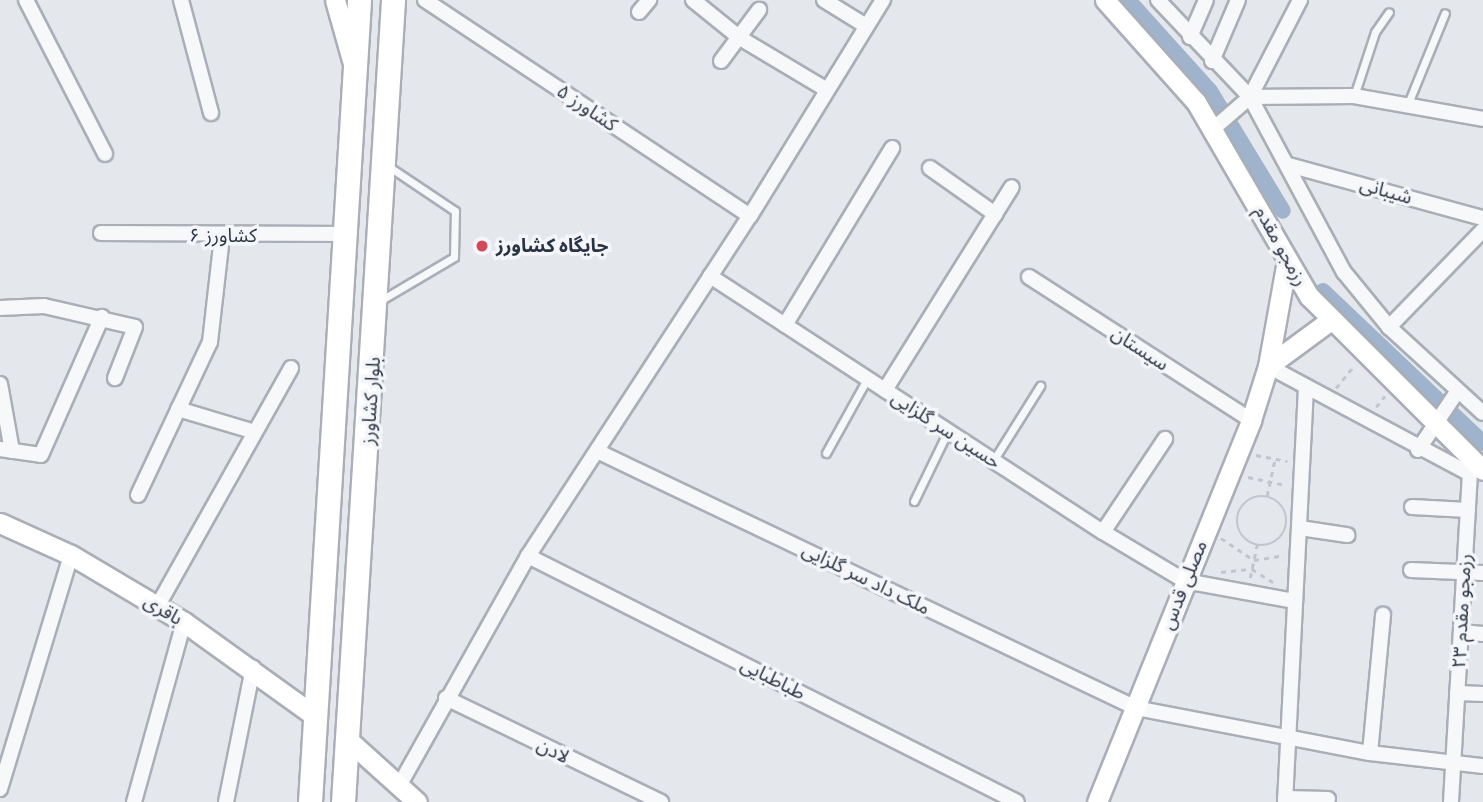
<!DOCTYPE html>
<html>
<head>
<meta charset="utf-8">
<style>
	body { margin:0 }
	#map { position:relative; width:1483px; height:802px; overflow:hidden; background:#e4e7ec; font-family:Poppins,"Noto Sans Arabic",sans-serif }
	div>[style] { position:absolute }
	.canal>* { height:16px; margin:-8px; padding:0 8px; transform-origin:8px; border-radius:8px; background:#9fb4cc }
	.path>* { height:2.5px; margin-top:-1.25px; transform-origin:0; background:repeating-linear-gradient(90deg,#c2c5cb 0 5px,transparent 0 10px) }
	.path>.ring { margin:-1.25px; padding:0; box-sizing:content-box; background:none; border:2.5px solid #c2c5cb; border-radius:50% }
	.roads { filter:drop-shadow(2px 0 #a9aeb7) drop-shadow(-2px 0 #a9aeb7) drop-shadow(0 2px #a9aeb7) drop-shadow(0 -2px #a9aeb7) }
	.lane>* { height:7px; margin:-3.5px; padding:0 3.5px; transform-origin:3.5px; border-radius:3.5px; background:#f7f8fa }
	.street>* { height:14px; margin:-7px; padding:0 7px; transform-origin:7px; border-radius:7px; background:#f7f8fa }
	.secondary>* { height:19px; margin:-9.5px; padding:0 9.5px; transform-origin:9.5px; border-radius:9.5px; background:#fff }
	.primary>* { height:23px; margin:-11.5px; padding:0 11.5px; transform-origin:11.5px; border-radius:11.5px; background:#fff }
	.dots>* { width:19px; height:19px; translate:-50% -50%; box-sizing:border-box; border:4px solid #f4f6f9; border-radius:50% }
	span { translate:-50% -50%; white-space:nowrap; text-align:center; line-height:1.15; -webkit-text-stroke:7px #f4f6f9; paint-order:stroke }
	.street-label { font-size:19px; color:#2b3445 }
	.poi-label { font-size:19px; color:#2b3445; font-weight:700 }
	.left { translate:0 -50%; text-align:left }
</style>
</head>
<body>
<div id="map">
	<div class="canal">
		<i style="left:1128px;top:0;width:122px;rotate:48deg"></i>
		<i style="left:1210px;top:91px;width:140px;rotate:58.7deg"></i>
		<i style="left:1323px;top:291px;width:221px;rotate:43.5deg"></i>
	</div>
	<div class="path">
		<i style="left:1336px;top:388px;width:28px;rotate:-51deg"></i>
		<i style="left:1376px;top:407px;width:14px;rotate:-51deg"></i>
		<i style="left:1256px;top:455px;width:32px;rotate:11deg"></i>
		<i style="left:1248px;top:477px;width:39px;rotate:12deg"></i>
		<i style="left:1267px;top:496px;width:38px;rotate:-78deg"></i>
		<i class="ring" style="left:1237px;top:496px;width:47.5px;height:47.5px"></i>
		<i style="left:1221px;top:538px;width:40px;rotate:34deg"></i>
		<i style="left:1254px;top:560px;width:30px;rotate:-9deg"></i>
		<i style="left:1221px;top:572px;width:31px;rotate:-6deg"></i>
		<i style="left:1252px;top:569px;width:25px;rotate:32deg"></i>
		<i style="left:1250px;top:578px;width:34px;rotate:-78deg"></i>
	</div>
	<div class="roads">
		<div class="lane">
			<i style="left:1354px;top:96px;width:67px;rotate:-71.8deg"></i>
			<i style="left:1375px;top:32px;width:24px;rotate:-55deg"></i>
			<i style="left:1407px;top:106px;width:100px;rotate:-67.8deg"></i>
			<i style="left:378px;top:302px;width:88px;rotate:-30.6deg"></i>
			<i style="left:454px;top:257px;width:46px;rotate:-88.8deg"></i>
			<i style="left:455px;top:211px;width:81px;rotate:-146.1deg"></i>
			<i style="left:826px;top:453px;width:85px;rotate:-61deg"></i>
			<i style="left:993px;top:461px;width:89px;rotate:-57.9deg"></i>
			<i style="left:914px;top:501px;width:78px;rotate:-64.1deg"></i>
		</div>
		<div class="street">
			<i style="left:26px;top:0;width:173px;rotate:62.8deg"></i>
			<i style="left:181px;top:0;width:117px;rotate:75.1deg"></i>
			<i style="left:425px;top:0;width:390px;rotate:33.6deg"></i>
			<i style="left:693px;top:0;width:60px;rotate:39deg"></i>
			<i style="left:740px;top:38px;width:101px;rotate:30.9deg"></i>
			<i style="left:824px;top:0;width:49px;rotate:31.8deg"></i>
			<i style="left:1158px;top:0;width:134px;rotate:46.5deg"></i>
			<i style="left:1250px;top:97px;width:199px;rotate:61.8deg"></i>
			<i style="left:1344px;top:272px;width:71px;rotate:50.7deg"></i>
			<i style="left:1389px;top:327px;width:127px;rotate:42.5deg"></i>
			<i style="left:639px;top:12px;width:16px;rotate:-50deg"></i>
			<i style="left:1190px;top:37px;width:40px;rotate:-66.6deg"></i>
			<i style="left:721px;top:61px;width:64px;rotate:-53.3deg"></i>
			<i style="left:1212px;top:61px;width:66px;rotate:-66.9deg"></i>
			<i style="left:1250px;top:97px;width:104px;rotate:-0.6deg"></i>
			<i style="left:1354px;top:96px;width:131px;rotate:10.1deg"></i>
			<i style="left:1213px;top:129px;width:49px;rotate:-40.9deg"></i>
			<i style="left:1250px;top:97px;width:109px;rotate:-62.7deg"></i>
			<i style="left:1289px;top:165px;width:201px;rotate:15.3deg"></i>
			<i style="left:930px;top:168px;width:80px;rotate:35.3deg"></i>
			<i style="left:101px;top:233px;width:244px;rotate:0.2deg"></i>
			<i style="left:710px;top:276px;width:469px;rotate:33.1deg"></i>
			<i style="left:1103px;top:532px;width:96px;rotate:30.9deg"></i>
			<i style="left:1185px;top:581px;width:112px;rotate:10.3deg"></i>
			<i style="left:1029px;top:277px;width:264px;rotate:32.8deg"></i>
			<i style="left:0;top:308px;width:44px;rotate:-2.6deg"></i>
			<i style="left:44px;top:306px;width:93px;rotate:13deg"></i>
			<i style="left:135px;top:327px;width:55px;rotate:111.4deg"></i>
			<i style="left:785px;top:325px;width:207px;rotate:-58.8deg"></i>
			<i style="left:1389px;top:327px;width:135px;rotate:-45.9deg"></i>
			<i style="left:1268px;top:366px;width:229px;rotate:28.1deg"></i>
			<i style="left:0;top:384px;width:68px;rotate:79.8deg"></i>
			<i style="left:885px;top:390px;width:239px;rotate:-58deg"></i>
			<i style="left:178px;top:409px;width:80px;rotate:16.6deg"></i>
			<i style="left:0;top:449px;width:41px;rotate:8.3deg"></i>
			<i style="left:41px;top:455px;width:151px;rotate:-66.2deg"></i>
			<i style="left:1418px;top:450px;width:70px;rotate:-56.1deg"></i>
			<i style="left:597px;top:451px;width:597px;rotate:25.49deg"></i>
			<i style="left:1136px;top:708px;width:238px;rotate:10.9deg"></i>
			<i style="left:1370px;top:753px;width:114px;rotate:6.6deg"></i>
			<i style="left:138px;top:495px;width:169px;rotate:-64.8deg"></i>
			<i style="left:210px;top:342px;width:107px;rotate:-83.5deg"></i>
			<i style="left:1412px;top:507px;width:56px;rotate:3.1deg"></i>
			<i style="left:1300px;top:528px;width:48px;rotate:8.5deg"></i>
			<i style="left:1103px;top:532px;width:112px;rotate:-56.3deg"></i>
			<i style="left:528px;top:556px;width:547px;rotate:26.71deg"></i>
			<i style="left:1411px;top:570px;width:72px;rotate:2.4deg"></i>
			<i style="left:157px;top:607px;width:274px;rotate:-60.7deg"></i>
			<i style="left:1461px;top:632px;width:22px;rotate:5deg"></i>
			<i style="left:1457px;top:693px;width:26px;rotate:2deg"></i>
			<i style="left:446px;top:698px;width:239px;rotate:25.8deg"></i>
			<i style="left:1370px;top:753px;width:139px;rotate:-84.6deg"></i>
			<i style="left:399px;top:786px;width:264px;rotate:-60.7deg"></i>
			<i style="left:528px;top:556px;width:406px;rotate:-56.9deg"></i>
			<i style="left:750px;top:216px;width:254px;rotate:-58.4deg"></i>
			<i style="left:0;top:789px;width:245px;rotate:-73.1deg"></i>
			<i style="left:1285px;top:798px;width:43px;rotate:1.3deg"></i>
			<i style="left:134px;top:802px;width:187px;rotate:-74.5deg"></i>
			<i style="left:226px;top:802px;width:137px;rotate:-78.6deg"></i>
			<i style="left:1285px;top:802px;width:416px;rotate:-87.1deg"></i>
			<i style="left:1451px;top:802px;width:344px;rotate:-86.7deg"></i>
		</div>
		<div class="secondary">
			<i style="left:335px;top:0;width:62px;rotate:74.2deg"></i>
			<i style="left:1105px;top:0;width:137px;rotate:48.3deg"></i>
			<i style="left:1196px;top:102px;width:225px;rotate:59.8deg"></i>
			<i style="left:1309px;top:296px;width:246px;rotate:45deg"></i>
			<i style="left:1268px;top:366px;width:79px;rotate:-36.3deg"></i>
			<i style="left:0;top:523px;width:78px;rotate:24.3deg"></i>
			<i style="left:71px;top:555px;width:131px;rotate:30.7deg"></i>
			<i style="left:184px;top:622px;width:161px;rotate:35.7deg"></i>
			<i style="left:347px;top:739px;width:94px;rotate:42deg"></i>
			<i style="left:1097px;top:802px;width:412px;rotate:-68deg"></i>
			<i style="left:1251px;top:420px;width:57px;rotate:-72.5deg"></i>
			<i style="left:1268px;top:366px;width:108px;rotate:-79.8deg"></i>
		</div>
		<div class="primary">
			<i style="left:310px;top:802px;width:803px;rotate:-86.5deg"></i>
			<i style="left:343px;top:802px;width:804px;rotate:-86.43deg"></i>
		</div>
	</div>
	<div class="dots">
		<i style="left:482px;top:246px;background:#d1495b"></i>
	</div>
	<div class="street-label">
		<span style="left:587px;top:108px;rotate:34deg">کشاورز ۵</span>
		<span style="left:1386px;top:191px;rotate:16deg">شیبانی</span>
		<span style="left:223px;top:236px">کشاورز ۶</span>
		<span style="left:1281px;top:246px;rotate:61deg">رزمجو مقدم</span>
		<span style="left:1140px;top:349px;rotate:33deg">سیستان</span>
		<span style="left:371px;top:401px;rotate:-86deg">بلوار کشاورز</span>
		<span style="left:946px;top:430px;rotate:33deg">حسین سر گلزایی</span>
		<span style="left:866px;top:579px;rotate:26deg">ملک داد سر گلزایی</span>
		<span style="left:1184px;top:585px;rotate:-68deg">مصلی قدس</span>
		<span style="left:163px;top:610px;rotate:30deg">باقری</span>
		<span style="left:1462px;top:611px;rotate:-87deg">رزمجو مقدم ۲۳</span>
		<span style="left:773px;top:679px;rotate:27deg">طباطبایی</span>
		<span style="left:553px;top:751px;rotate:26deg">لادن</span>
	</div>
	<div class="poi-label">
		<span class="left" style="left:496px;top:246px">جایگاه کشاورز</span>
	</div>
</div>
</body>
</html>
